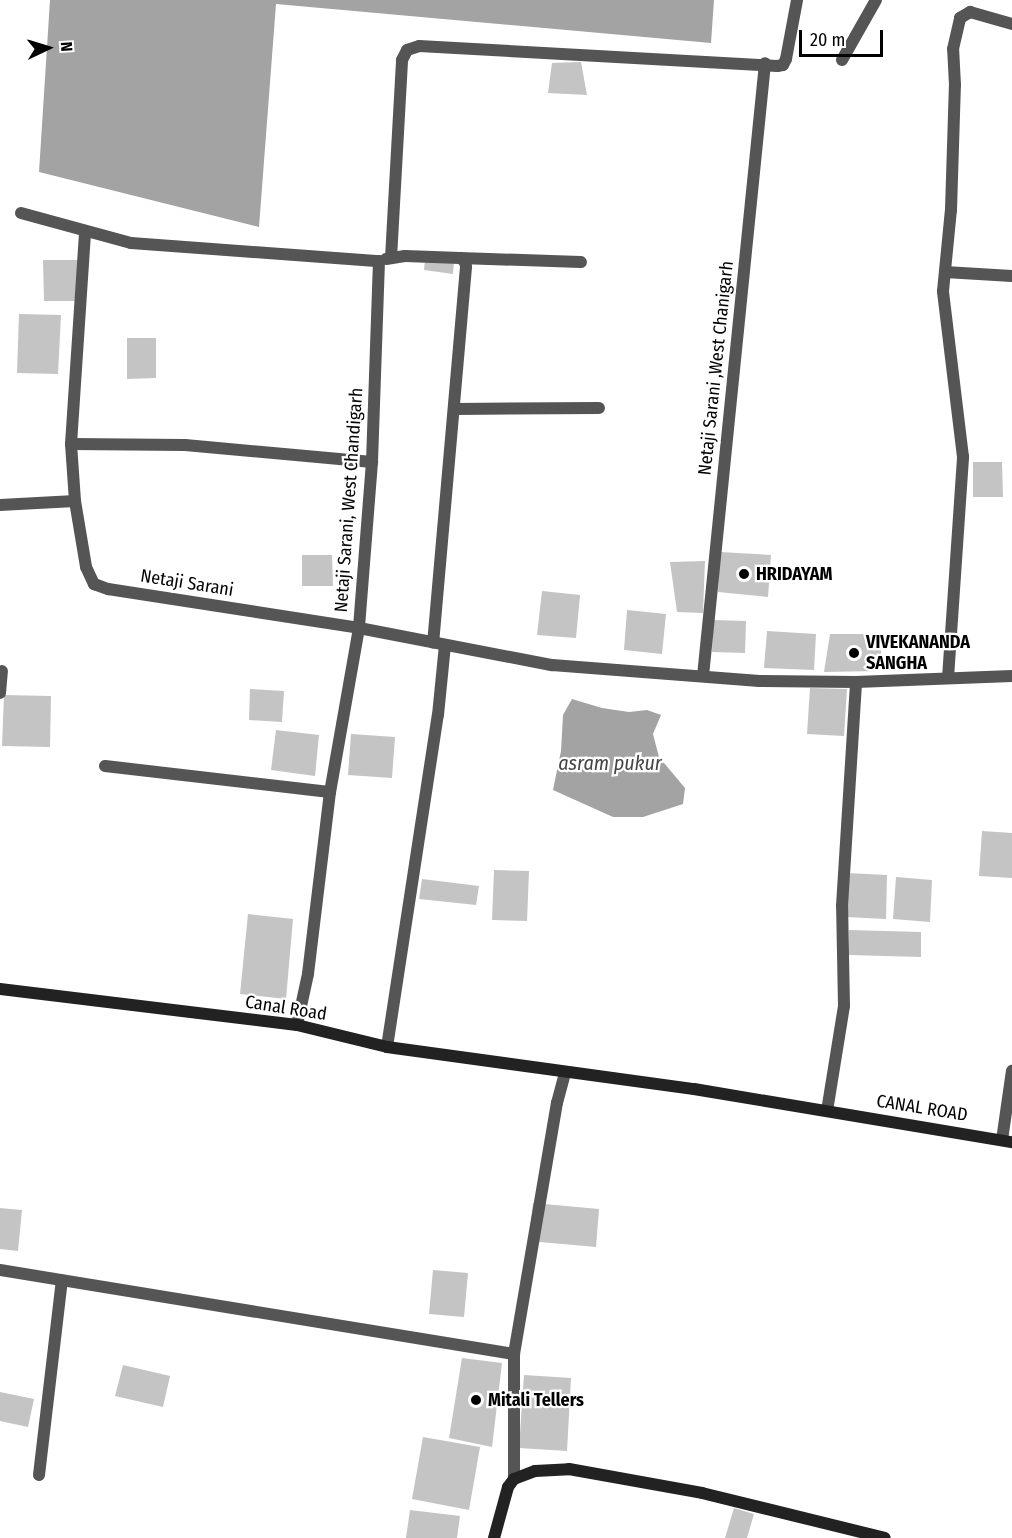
<!DOCTYPE html>
<html>
<head>
<meta charset="utf-8">
<style>
	body { margin:0 }
	#map { position:relative; width:1012px; height:1538px; overflow:hidden; background:#fff; font-family:"Fira Sans Condensed",sans-serif }
	div>[style] { position:absolute }
	.water>* { inset:0; background:#a3a3a3 }
	.building>* { inset:0; background:#c4c4c4 }
	.street>* { height:12px; margin:-6px; padding:0 6px; transform-origin:6px; border-radius:6px; background:#555 }
	.secondary>* { height:12px; margin:-6px; padding:0 6px; transform-origin:6px; border-radius:6px; background:#222 }
	.dots>* { width:16px; height:16px; translate:-50% -50%; box-sizing:border-box; border:3px solid #fff; border-radius:50% }
	span { translate:-50% -50%; white-space:nowrap; text-align:center; line-height:1.15; -webkit-text-stroke:4.5px #fff; paint-order:stroke }
	.street-label { font-size:18px; color:#000 }
	.poi-label { font-size:18px; color:#000; font-weight:700 }
	.left { translate:0 -50%; text-align:left }
	.water-label { font-size:20px; color:#444; font-style:italic }
	.north { position:absolute; left:18px; top:18px; width:60px; height:60px; -webkit-text-stroke:4px #fff; paint-order:stroke; rotate:86deg; font-size:16px; font-weight:700; line-height:24px; text-align:center; color:#000 }
	.north::after { content:''; display:block; margin:auto; width:21px; height:27px; background:#000; clip-path:polygon(50% 0,100% 100%,50% 72%,0 100%) }
	.scale { position:absolute; left:799px; top:30px; width:84px; height:27px; box-sizing:border-box; border:3px solid #000; border-top:0; padding-left:8px; font-size:18px; line-height:21px; white-space:nowrap; color:#000; -webkit-text-stroke:4px #fff; paint-order:stroke }
</style>
</head>
<body>
<div id="map">
	<div class="water">
		<i style="clip-path:polygon(50px 0,714px 0,711px 43px,276px 4px,259px 227px,39px 172px)"></i>
		<i style="clip-path:polygon(572px 699px,602px 708px,629px 712px,647px 710px,661px 715px,653px 734px,659px 757px,685px 788px,683px 804px,643px 817px,613px 817px,553px 790px,561px 751px,563px 715px)"></i>
	</div>
	<div class="building">
		<i style="clip-path:polygon(581px 62px,587px 95px,548px 93px,552px 63px)"></i>
		<i style="clip-path:polygon(43px 260px,79px 260px,80px 301px,44px 301px)"></i>
		<i style="clip-path:polygon(425px 260px,454px 261px,453px 274px,424px 270px)"></i>
		<i style="clip-path:polygon(19px 314px,61px 315px,58px 374px,17px 373px)"></i>
		<i style="clip-path:polygon(127px 338px,156px 338px,156px 378px,127px 379px)"></i>
		<i style="clip-path:polygon(973px 462px,1002px 462px,1003px 497px,973px 497px)"></i>
		<i style="clip-path:polygon(720px 552px,771px 555px,768px 597px,718px 592px)"></i>
		<i style="clip-path:polygon(302px 555px,332px 555px,333px 586px,302px 586px)"></i>
		<i style="clip-path:polygon(705px 561px,703px 613px,677px 612px,670px 562px)"></i>
		<i style="clip-path:polygon(542px 591px,580px 595px,576px 638px,537px 635px)"></i>
		<i style="clip-path:polygon(627px 610px,666px 614px,662px 654px,624px 650px)"></i>
		<i style="clip-path:polygon(713px 620px,746px 621px,745px 653px,712px 652px)"></i>
		<i style="clip-path:polygon(767px 631px,816px 634px,814px 670px,764px 668px)"></i>
		<i style="clip-path:polygon(830px 634px,883px 634px,879px 671px,824px 672px)"></i>
		<i style="clip-path:polygon(810px 688px,847px 689px,844px 736px,807px 734px)"></i>
		<i style="clip-path:polygon(250px 689px,284px 691px,282px 722px,249px 720px)"></i>
		<i style="clip-path:polygon(4px 695px,51px 696px,50px 747px,2px 746px)"></i>
		<i style="clip-path:polygon(276px 730px,319px 735px,315px 776px,271px 770px)"></i>
		<i style="clip-path:polygon(351px 734px,395px 737px,392px 778px,348px 775px)"></i>
		<i style="clip-path:polygon(982px 831px,1012px 833px,1012px 878px,979px 876px)"></i>
		<i style="clip-path:polygon(494px 870px,529px 871px,527px 921px,492px 920px)"></i>
		<i style="clip-path:polygon(847px 873px,887px 875px,886px 919px,846px 917px)"></i>
		<i style="clip-path:polygon(896px 877px,932px 880px,930px 922px,893px 919px)"></i>
		<i style="clip-path:polygon(422px 879px,479px 886px,476px 905px,419px 899px)"></i>
		<i style="clip-path:polygon(248px 914px,293px 919px,286px 999px,240px 994px)"></i>
		<i style="clip-path:polygon(849px 930px,921px 932px,921px 957px,849px 955px)"></i>
		<i style="clip-path:polygon(533px 1203px,599px 1209px,596px 1247px,529px 1241px)"></i>
		<i style="clip-path:polygon(0 1208px,22px 1210px,18px 1251px,0 1249px)"></i>
		<i style="clip-path:polygon(433px 1270px,468px 1273px,464px 1317px,429px 1314px)"></i>
		<i style="clip-path:polygon(462px 1358px,502px 1363px,492px 1447px,449px 1438px)"></i>
		<i style="clip-path:polygon(123px 1365px,170px 1376px,163px 1407px,115px 1396px)"></i>
		<i style="clip-path:polygon(524px 1375px,571px 1378px,567px 1451px,519px 1448px)"></i>
		<i style="clip-path:polygon(0 1392px,34px 1399px,28px 1427px,0 1421px)"></i>
		<i style="clip-path:polygon(423px 1437px,480px 1447px,469px 1510px,412px 1499px)"></i>
		<i style="clip-path:polygon(734px 1508px,754px 1514px,747px 1538px,725px 1538px)"></i>
		<i style="clip-path:polygon(410px 1510px,460px 1516px,457px 1538px,406px 1538px)"></i>
	</div>
	<div class="street">
		<i style="left:842px;top:60px;width:69px;rotate:-60.5deg"></i>
		<i style="left:21px;top:213px;width:114px;rotate:15.3deg"></i>
		<i style="left:131px;top:243px;width:249px;rotate:4.2deg"></i>
		<i style="left:379px;top:261px;width:201px;rotate:92deg"></i>
		<i style="left:372px;top:462px;width:167px;rotate:94.5deg"></i>
		<i style="left:359px;top:628px;width:197px;rotate:10.9deg"></i>
		<i style="left:552px;top:665px;width:208px;rotate:4.4deg"></i>
		<i style="left:759px;top:681px;width:97px;rotate:0.6deg"></i>
		<i style="left:856px;top:682px;width:156px;rotate:-2.2deg"></i>
		<i style="left:391px;top:258px;width:198px;rotate:-86.8deg"></i>
		<i style="left:402px;top:60px;width:11px;rotate:-63deg"></i>
		<i style="left:407px;top:50px;width:13px;rotate:-18deg"></i>
		<i style="left:419px;top:46px;width:359px;rotate:3.2deg"></i>
		<i style="left:777px;top:66px;width:6px;rotate:-9deg"></i>
		<i style="left:783px;top:65px;width:7px;rotate:-63deg"></i>
		<i style="left:786px;top:59px;width:60px;rotate:-79.4deg"></i>
		<i style="left:460px;top:258px;width:121px;rotate:1.9deg"></i>
		<i style="left:386px;top:259px;width:19px;rotate:-9deg"></i>
		<i style="left:405px;top:256px;width:55px;rotate:2.1deg"></i>
		<i style="left:460px;top:258px;width:6px;rotate:31deg"></i>
		<i style="left:465px;top:261px;width:6px;rotate:81deg"></i>
		<i style="left:466px;top:267px;width:377px;rotate:95deg"></i>
		<i style="left:945px;top:272px;width:67px;rotate:3.4deg"></i>
		<i style="left:454px;top:409px;width:145px;rotate:-0.4deg"></i>
		<i style="left:71px;top:444px;width:213px;rotate:-86.2deg"></i>
		<i style="left:75px;top:501px;width:67px;rotate:80.5deg"></i>
		<i style="left:86px;top:567px;width:19px;rotate:65deg"></i>
		<i style="left:94px;top:584px;width:15px;rotate:20deg"></i>
		<i style="left:108px;top:589px;width:254px;rotate:8.8deg"></i>
		<i style="left:359px;top:628px;width:167px;rotate:100deg"></i>
		<i style="left:330px;top:792px;width:183px;rotate:96.9deg"></i>
		<i style="left:308px;top:974px;width:52px;rotate:102.2deg"></i>
		<i style="left:0;top:505px;width:75px;rotate:-3.1deg"></i>
		<i style="left:75px;top:501px;width:57px;rotate:-94deg"></i>
		<i style="left:71px;top:444px;width:114px;rotate:0.5deg"></i>
		<i style="left:185px;top:445px;width:188px;rotate:5.2deg"></i>
		<i style="left:703px;top:676px;width:616px;rotate:-84.22deg"></i>
		<i style="left:948px;top:678px;width:222px;rotate:-86.1deg"></i>
		<i style="left:963px;top:457px;width:167px;rotate:-96.9deg"></i>
		<i style="left:943px;top:291px;width:81px;rotate:-84.4deg"></i>
		<i style="left:951px;top:210px;width:125px;rotate:-88.2deg"></i>
		<i style="left:955px;top:85px;width:36px;rotate:-93deg"></i>
		<i style="left:953px;top:49px;width:32px;rotate:-77deg"></i>
		<i style="left:960px;top:18px;width:12px;rotate:-31deg"></i>
		<i style="left:970px;top:12px;width:44px;rotate:15.9deg"></i>
		<i style="left:0;top:693px;width:22px;rotate:-85deg"></i>
		<i style="left:105px;top:766px;width:226px;rotate:6.6deg"></i>
		<i style="left:387px;top:1047px;width:336px;rotate:-81.3deg"></i>
		<i style="left:438px;top:715px;width:70px;rotate:-84.3deg"></i>
		<i style="left:827px;top:1111px;width:106px;rotate:-80.8deg"></i>
		<i style="left:844px;top:1006px;width:100px;rotate:-91.1deg"></i>
		<i style="left:842px;top:906px;width:224px;rotate:-86.4deg"></i>
		<i style="left:1002px;top:1140px;width:70px;rotate:-81.8deg"></i>
		<i style="left:0;top:1270px;width:521px;rotate:9.28deg"></i>
		<i style="left:39px;top:1475px;width:196px;rotate:-83.3deg"></i>
		<i style="left:514px;top:1479px;width:125px;rotate:-90deg"></i>
		<i style="left:514px;top:1354px;width:255px;rotate:-80.3deg"></i>
		<i style="left:557px;top:1103px;width:31px;rotate:-75deg"></i>
	</div>
	<div class="secondary">
		<i style="left:0;top:989px;width:299px;rotate:6.9deg"></i>
		<i style="left:297px;top:1025px;width:93px;rotate:13.7deg"></i>
		<i style="left:387px;top:1047px;width:310px;rotate:7.8deg"></i>
		<i style="left:694px;top:1089px;width:322px;rotate:9.5deg"></i>
		<i style="left:494px;top:1538px;width:53px;rotate:-74.6deg"></i>
		<i style="left:508px;top:1487px;width:10px;rotate:-53deg"></i>
		<i style="left:514px;top:1479px;width:22px;rotate:-21deg"></i>
		<i style="left:535px;top:1471px;width:34px;rotate:-3deg"></i>
		<i style="left:569px;top:1469px;width:135px;rotate:10.2deg"></i>
		<i style="left:702px;top:1493px;width:188px;rotate:13.8deg"></i>
	</div>
	<div class="dots">
		<i style="left:744px;top:574px;background:#000"></i>
		<i style="left:854px;top:653px;background:#000"></i>
		<i style="left:476px;top:1400px;background:#000"></i>
	</div>
	<div class="street-label">
		<span style="left:716px;top:368px;rotate:-84deg">Netaji Sarani ,West Chanigarh</span>
		<span style="left:349px;top:500px;rotate:-86deg">Netaji Sarani, West Chandigarh</span>
		<span style="left:187px;top:583px;rotate:9deg">Netaji Sarani</span>
		<span style="left:286px;top:1008px;rotate:9deg">Canal Road</span>
		<span style="left:922px;top:1108px;rotate:9deg">CANAL ROAD</span>
	</div>
	<div class="poi-label">
		<span class="left" style="left:756px;top:574px">HRIDAYAM</span>
		<span class="left" style="left:866px;top:653px">VIVEKANANDA<br>SANGHA</span>
		<span class="left" style="left:488px;top:1400px">Mitali Tellers</span>
	</div>
	<div class="water-label">
		<span style="left:610px;top:763px">asram pukur</span>
	</div>
	<div class="north">N</div>
	<div class="scale">20 m</div>
</div>
</body>
</html>
